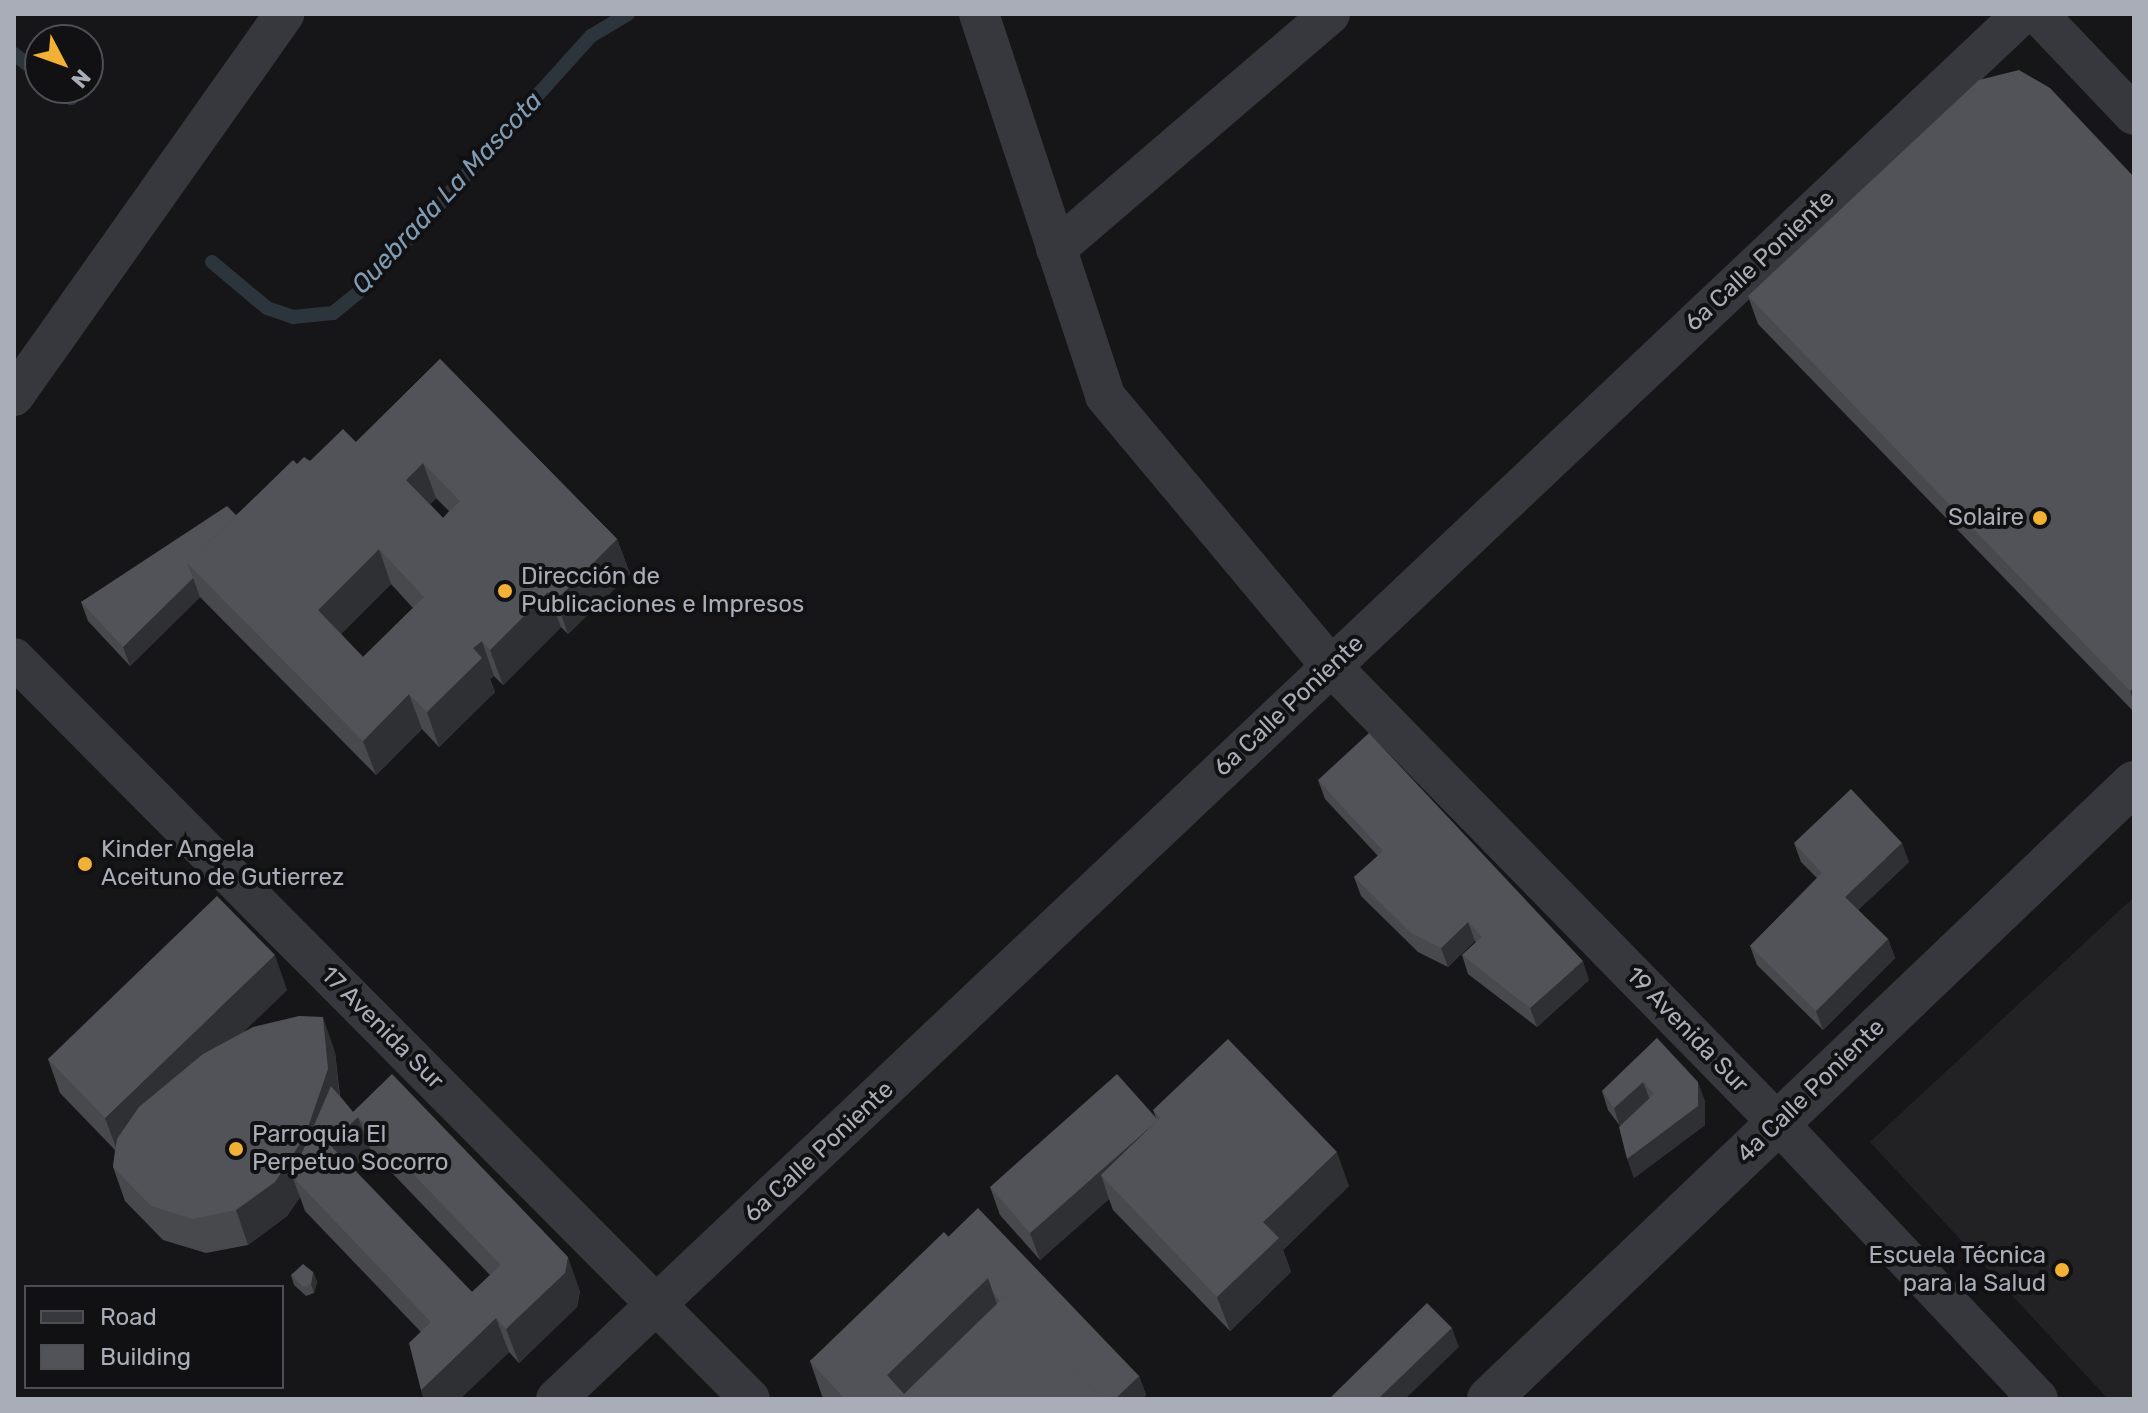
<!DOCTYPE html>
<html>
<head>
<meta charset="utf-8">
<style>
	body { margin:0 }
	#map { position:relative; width:2148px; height:1413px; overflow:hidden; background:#161618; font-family:Rubik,sans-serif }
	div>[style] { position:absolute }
	.built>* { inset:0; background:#222225 }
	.stream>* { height:14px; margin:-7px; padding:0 7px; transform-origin:7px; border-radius:7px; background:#2c353c }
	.minor>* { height:40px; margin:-20px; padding:0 20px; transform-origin:20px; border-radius:20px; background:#37383d }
	.tertiary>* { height:44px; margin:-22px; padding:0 22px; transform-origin:22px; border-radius:22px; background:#37383d }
	.wall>* { inset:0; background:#47494d }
	.shaded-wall>* { inset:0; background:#2f3033 }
	.building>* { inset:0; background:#525359 }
	.dots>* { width:22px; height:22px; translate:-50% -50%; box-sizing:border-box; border:4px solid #111113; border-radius:50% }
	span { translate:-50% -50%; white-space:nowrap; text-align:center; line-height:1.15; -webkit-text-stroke:8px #111113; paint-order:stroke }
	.street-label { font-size:24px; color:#a8adb8 }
	.poi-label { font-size:24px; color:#a8adb8 }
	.right { translate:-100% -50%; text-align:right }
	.left { translate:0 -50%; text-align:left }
	.water-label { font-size:26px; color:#7f9bb3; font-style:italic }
	.frame { position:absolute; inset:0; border:16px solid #a8adb8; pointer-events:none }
	.legend { position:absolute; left:24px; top:1285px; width:260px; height:104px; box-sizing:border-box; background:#111113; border:2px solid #4d4f55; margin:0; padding:10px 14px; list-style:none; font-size:24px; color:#a8adb8 }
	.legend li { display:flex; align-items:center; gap:16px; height:40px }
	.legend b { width:40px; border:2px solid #4d4f55 }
	.north { position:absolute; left:24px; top:24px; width:80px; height:80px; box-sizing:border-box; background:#111113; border:2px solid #4d4f55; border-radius:50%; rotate:131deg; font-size:22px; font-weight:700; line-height:32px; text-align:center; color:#a8adb8 }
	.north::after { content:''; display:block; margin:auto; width:28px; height:36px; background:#f2b134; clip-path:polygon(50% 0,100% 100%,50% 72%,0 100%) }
</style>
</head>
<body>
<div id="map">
	<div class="built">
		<i style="clip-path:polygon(2134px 897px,2134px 1399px,2108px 1399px,1870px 1142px)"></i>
	</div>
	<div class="stream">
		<i style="left:14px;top:54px;width:33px;rotate:38deg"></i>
		<i style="left:59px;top:88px;width:16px;rotate:40deg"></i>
		<i style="left:212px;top:262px;width:72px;rotate:39.9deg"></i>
		<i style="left:267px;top:308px;width:28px;rotate:19deg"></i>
		<i style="left:293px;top:317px;width:40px;rotate:-5.7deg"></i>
		<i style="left:333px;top:313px;width:40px;rotate:-39deg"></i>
		<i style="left:364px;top:288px;width:339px;rotate:-48deg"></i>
		<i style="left:591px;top:36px;width:43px;rotate:-30.7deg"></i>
	</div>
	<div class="minor">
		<i style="left:979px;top:14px;width:402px;rotate:71.7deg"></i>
		<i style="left:1105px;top:396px;width:352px;rotate:50.1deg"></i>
		<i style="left:1331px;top:666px;width:639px;rotate:45.63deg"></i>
		<i style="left:1778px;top:1123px;width:379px;rotate:46.7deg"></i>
		<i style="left:2038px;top:14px;width:139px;rotate:46.5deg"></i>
		<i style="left:1056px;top:249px;width:361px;rotate:-40.6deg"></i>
		<i style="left:14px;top:396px;width:468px;rotate:-54.7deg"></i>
		<i style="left:14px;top:658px;width:1044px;rotate:45.19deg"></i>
		<i style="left:556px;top:1399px;width:2017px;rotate:-43.37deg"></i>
	</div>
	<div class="tertiary">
		<i style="left:1489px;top:1399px;width:892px;rotate:-43.68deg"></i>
	</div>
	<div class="wall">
		<i style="clip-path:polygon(2134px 177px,2134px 712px,1758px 324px,1748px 296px)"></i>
		<i style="clip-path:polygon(evenodd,440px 359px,617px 539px,630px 574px,568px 634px,561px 627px,503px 685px,494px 676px,490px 679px,495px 692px,439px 747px,422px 729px,376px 775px,200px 597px,130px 666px,88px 621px,81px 602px,236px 515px,297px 464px,310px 461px,356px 442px,440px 359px,436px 498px,449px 511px,443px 518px,430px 504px,436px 498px,440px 359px,391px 584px,413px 608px,363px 657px,341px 634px,391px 584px)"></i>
		<i style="clip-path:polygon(1318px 780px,1589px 980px,1537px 1027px,1468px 974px,1462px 955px,1476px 942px,1475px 941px,1448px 967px,1418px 952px,1361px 896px,1354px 877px,1378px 856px,1325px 799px)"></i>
		<i style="clip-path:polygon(1794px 843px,1909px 862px,1858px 910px,1888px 939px,1895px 958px,1823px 1030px,1757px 965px,1750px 946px,1817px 878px,1801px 862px)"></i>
		<i style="clip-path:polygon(evenodd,287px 990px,242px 1033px,335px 1052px,340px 1096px,353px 1112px,580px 1291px,577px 1307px,519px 1363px,509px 1352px,460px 1399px,424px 1399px,421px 1390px,421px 1332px,305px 1211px,300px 1197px,287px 1216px,248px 1245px,206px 1253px,163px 1240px,125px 1201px,113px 1167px,115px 1150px,60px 1093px,48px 1059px,287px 990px,371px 1151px,490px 1275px,472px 1292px,353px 1168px,371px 1151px)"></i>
		<i style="clip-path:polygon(1657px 1038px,1705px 1101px,1705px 1125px,1634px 1178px,1620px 1126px,1608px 1110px,1602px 1091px)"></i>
		<i style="clip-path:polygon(1153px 1110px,1349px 1186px,1283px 1250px,1291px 1272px,1230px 1331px,1113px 1210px,1109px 1199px,1040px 1260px,1000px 1215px,990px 1187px,1156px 1118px)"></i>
		<i style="clip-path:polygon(948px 1237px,1139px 1376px,1146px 1395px,1142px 1399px,825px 1399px,822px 1396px,810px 1361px)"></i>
		<i style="clip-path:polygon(313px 1272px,317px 1282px,314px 1293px,306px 1296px,294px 1285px,291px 1275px)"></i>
	</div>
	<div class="shaded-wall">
		<i style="clip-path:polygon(423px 463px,436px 498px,419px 514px,406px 480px)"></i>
		<i style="clip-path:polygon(617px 539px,630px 574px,568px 634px,556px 600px)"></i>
		<i style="clip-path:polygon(379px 549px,391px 584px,330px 645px,318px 610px)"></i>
		<i style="clip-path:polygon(193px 578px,200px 597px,130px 666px,123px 647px)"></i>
		<i style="clip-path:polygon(548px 592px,561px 627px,503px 685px,490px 650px)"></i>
		<i style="clip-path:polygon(482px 641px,494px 676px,490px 679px,495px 692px,439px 747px,427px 712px,473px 648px)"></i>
		<i style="clip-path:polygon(2134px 687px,2134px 702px,2130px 691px)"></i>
		<i style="clip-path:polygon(409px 694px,422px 729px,376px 775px,363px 741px)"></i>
		<i style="clip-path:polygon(1902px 843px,1909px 862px,1852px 916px,1845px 897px)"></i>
		<i style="clip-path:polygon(1468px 922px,1475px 941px,1448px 967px,1441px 948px)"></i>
		<i style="clip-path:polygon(1888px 939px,1895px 958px,1823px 1030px,1816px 1011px)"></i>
		<i style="clip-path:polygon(275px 955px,287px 990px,118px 1153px,105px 1118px)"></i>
		<i style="clip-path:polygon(1583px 961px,1589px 980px,1537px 1027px,1530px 1008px)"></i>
		<i style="clip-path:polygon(323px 1017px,335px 1052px,340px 1103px,292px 1176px,300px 1197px,287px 1216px,248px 1245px,236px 1210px)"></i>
		<i style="clip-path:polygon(1643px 1082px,1650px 1100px,1620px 1127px,1614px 1108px)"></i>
		<i style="clip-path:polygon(1698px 1082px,1705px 1101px,1705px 1125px,1634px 1178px,1627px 1159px)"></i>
		<i style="clip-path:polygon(358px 1117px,371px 1151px,342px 1179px,329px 1144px)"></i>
		<i style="clip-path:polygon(1158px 1120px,1101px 1175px,1109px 1199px,1040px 1260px,1030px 1233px)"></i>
		<i style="clip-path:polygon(1337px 1152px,1349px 1186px,1283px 1250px,1291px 1272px,1230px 1331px,1217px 1297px,1263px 1222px)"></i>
		<i style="clip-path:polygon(568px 1257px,580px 1291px,577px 1307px,519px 1363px,506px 1329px)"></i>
		<i style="clip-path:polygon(313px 1272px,317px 1282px,314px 1293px,311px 1284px)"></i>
		<i style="clip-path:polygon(988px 1278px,1000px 1313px,910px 1399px,896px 1399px,887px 1375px)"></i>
		<i style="clip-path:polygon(496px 1318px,509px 1352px,460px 1399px,424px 1399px,421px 1390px)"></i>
		<i style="clip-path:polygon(1452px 1328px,1459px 1347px,1405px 1399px,1378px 1399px)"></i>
		<i style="clip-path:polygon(1139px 1376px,1146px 1395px,1142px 1399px,1115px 1399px)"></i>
	</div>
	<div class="building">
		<i style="clip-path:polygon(2019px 70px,2050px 88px,2134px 177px,2134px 687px,2130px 691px,1748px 296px,1979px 80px)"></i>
		<i style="clip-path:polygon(evenodd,440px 359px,617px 539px,556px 600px,548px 592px,490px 650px,482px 641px,473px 648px,482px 658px,427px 712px,409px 694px,363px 741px,187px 563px,293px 460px,297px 464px,304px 457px,310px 461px,343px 429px,356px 442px,440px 359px,423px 463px,460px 501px,443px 518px,406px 480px,423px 463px,440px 359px,379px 549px,424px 597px,363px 657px,318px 610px,379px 549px)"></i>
		<i style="clip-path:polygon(227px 506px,236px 515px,187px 563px,193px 578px,123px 647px,81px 602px)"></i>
		<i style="clip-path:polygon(1369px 733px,1583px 961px,1530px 1008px,1462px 955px,1482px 937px,1468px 922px,1441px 948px,1411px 933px,1354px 877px,1383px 851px,1318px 780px)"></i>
		<i style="clip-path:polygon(1851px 789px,1902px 843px,1845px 897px,1888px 939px,1816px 1011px,1750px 946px,1822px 873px,1794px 843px)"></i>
		<i style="clip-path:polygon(217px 896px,275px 955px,105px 1118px,48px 1059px)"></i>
		<i style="clip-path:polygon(299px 1016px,323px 1017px,328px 1069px,305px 1136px,275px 1182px,236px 1210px,193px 1219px,151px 1206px,113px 1167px,117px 1139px,139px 1107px,203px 1054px,253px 1027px)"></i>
		<i style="clip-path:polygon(1657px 1038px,1698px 1082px,1698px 1106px,1627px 1159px,1619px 1127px,1654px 1094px,1643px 1082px,1614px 1108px,1602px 1091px)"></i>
		<i style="clip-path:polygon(1228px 1039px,1337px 1152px,1263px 1222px,1279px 1238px,1217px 1297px,1101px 1175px,1160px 1118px,1153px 1110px)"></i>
		<i style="clip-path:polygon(evenodd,392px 1074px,568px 1257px,565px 1273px,506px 1329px,496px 1318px,421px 1390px,409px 1343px,431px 1322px,292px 1176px,331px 1086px,353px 1112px,392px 1074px,358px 1117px,501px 1265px,472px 1292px,329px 1144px,358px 1117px)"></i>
		<i style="clip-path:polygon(1117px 1074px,1158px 1120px,1030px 1233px,990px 1187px)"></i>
		<i style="clip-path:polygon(978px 1208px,1139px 1376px,1115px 1399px,1103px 1399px,1005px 1296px,1000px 1301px,994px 1294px,988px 1278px,948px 1237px)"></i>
		<i style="clip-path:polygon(944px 1232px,988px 1278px,887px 1375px,904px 1394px,1005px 1296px,1103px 1399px,845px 1399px,810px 1361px)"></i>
		<i style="clip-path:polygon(303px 1264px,313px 1272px,311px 1284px,303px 1287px,291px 1275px)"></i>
		<i style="clip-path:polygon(1427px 1303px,1452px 1328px,1378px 1399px,1329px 1399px)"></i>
	</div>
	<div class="dots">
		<i style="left:2040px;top:518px;background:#f2b134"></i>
		<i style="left:505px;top:591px;background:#f2b134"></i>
		<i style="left:85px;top:864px;background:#f2b134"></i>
		<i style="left:236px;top:1149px;background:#f2b134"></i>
		<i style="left:2062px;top:1270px;background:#f2b134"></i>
	</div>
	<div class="street-label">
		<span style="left:1760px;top:261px;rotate:-43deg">6a Calle Poniente</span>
		<span style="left:1289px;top:706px;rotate:-43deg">6a Calle Poniente</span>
		<span style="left:382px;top:1028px;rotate:45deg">17 Avenida Sur</span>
		<span style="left:1687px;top:1030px;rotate:46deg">19 Avenida Sur</span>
		<span style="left:1811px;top:1091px;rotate:-44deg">4a Calle Poniente</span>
		<span style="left:819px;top:1152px;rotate:-43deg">6a Calle Poniente</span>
	</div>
	<div class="poi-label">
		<span class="right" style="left:2024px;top:518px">Solaire</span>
		<span class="left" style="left:521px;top:591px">Dirección de<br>Publicaciones e Impresos</span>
		<span class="left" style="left:101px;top:864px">Kinder Angela<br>Aceituno de Gutierrez</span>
		<span class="left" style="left:252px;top:1149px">Parroquia El<br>Perpetuo Socorro</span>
		<span class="right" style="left:2046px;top:1270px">Escuela Técnica<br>para la Salud</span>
	</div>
	<div class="water-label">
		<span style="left:447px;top:193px;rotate:-47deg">Quebrada La Mascota</span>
	</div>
	<div class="frame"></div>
	<ul class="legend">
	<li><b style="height:10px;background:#37383d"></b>Road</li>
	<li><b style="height:22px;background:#525359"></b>Building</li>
	</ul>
	<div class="north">N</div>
</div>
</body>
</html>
